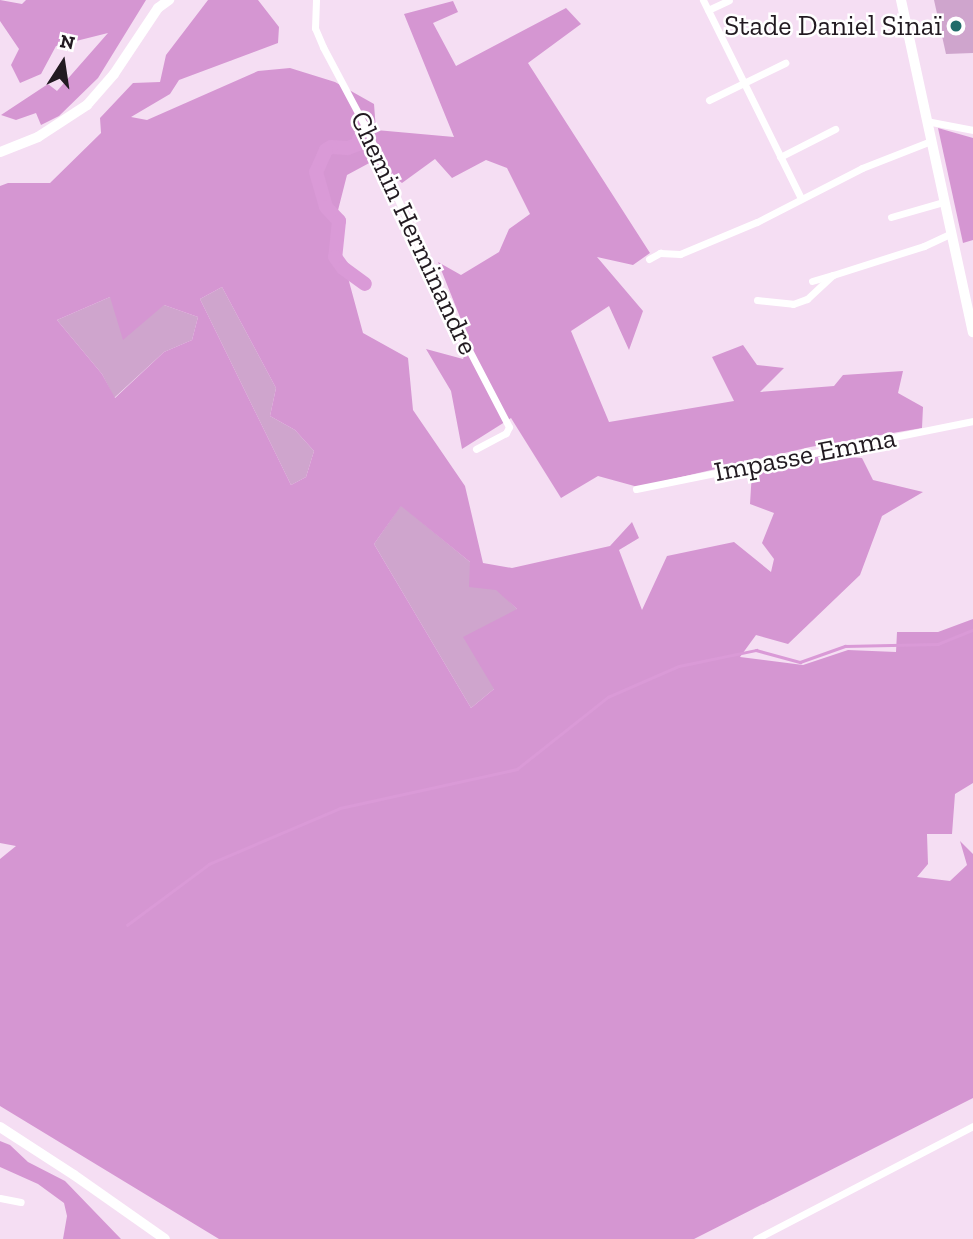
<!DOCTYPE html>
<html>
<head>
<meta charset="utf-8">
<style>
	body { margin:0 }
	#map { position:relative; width:973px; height:1239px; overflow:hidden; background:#f5def3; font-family:"Zilla Slab",serif }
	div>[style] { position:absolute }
	.green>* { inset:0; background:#cfa5cd }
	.forest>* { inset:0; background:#d596d2 }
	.stream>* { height:2.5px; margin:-1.25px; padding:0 1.25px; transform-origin:1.25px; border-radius:1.25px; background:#da9ad7 }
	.river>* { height:14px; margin:-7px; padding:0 7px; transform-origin:7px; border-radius:7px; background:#da9ad7 }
	.street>* { height:7px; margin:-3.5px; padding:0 3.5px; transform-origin:3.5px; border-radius:3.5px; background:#fff }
	.secondary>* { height:10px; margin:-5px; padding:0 5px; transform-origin:5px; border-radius:5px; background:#fff }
	.primary>* { height:10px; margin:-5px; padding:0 5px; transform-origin:5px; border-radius:5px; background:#fff }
	.dots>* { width:19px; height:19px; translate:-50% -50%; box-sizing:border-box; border:4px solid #fff; border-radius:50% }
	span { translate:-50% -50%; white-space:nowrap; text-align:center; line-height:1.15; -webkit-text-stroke:5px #fff; paint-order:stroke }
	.poi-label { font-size:28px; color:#221a21 }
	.right { translate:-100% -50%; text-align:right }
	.street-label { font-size:28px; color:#221a21 }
	.north { position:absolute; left:28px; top:28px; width:70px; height:70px; -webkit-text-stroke:5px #fff; paint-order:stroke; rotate:12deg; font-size:19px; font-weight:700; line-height:28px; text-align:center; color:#221a21 }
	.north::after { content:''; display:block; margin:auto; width:24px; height:32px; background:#221a21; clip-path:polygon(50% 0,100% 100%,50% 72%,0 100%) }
</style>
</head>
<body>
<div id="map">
	<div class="green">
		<i style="clip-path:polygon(934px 0,973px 0,973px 53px,946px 54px)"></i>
		<i style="clip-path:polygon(222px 287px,276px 388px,270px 416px,295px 430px,314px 451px,306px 477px,291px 485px,200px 299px)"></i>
		<i style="clip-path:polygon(110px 297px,164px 305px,198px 317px,192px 340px,164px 352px,114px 398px,102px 374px,57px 320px)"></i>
		<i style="clip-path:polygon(401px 505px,470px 562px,517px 609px,494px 689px,471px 708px,374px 544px)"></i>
	</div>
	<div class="forest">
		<i style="clip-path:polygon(0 0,22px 4px,26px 0,146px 0,98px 78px,59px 116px,41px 125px,36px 113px,16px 120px,1px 115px,48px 84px,57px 91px,108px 33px,56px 46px,41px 74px,20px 83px,11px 65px,19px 49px,0 21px)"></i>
		<i style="clip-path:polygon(evenodd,208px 0,258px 0,279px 27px,278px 43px,179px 80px,170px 94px,131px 117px,147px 120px,258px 71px,290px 68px,335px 82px,374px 104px,376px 130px,454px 137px,404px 14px,453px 1px,458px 12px,433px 23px,456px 66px,566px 8px,581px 24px,528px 63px,650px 253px,633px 265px,597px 257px,643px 311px,629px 350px,609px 306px,571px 331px,609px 422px,734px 401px,712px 357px,743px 345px,757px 365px,784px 368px,760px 392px,834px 386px,843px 375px,903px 371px,898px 393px,923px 407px,922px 428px,810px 447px,638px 487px,598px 476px,561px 498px,511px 418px,462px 449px,451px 391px,426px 349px,463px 359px,470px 342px,438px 262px,461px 275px,499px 252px,509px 229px,530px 214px,507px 168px,486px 160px,452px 178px,435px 159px,402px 183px,373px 161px,347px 175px,334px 226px,363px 333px,408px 358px,413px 410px,465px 486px,483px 563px,512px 568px,610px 546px,632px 522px,639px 538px,619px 550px,642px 610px,667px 556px,734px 542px,771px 572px,774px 559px,762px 543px,774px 513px,750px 504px,752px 471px,820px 455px,862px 458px,873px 480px,923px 492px,882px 516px,860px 575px,788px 644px,756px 635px,740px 657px,803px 665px,848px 650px,896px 652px,897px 632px,938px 632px,973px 619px,973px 783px,955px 794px,952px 834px,927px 834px,928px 864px,917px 877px,950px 881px,967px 865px,960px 841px,973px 854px,973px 1098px,694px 1239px,219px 1239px,0 1106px,0 859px,16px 846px,0 843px,0 186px,8px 183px,50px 183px,101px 133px,100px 118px,133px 83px,160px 82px,166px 55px,208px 0,222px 287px,276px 388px,270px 416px,295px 430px,314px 451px,306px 477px,291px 485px,200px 299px,222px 287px,208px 0,110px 297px,123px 340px,164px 305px,198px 317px,192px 340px,164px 352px,115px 398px,102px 374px,57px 320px,110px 297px,208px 0,401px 506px,470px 562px,469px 587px,496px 590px,517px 609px,463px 637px,494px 689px,471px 708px,374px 544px,401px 506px)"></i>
		<i style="clip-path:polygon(938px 128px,973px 138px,973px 240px,963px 243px)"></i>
		<i style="clip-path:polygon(0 1141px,10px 1145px,28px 1162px,65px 1181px,121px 1239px,63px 1239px,67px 1216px,64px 1203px,38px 1184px,0 1167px)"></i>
	</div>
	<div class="stream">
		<i style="left:127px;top:925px;width:102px;rotate:-36.6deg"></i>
		<i style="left:209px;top:864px;width:142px;rotate:-23.1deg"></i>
		<i style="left:340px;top:808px;width:181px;rotate:-12.4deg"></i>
		<i style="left:517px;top:769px;width:116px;rotate:-38.4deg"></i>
		<i style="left:608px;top:697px;width:77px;rotate:-23.6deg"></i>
		<i style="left:679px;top:666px;width:79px;rotate:-11.7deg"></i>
		<i style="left:756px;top:650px;width:46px;rotate:15.3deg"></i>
		<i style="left:800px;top:662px;width:48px;rotate:-19.6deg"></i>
		<i style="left:845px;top:646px;width:93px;rotate:-1.2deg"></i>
		<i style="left:938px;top:644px;width:38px;rotate:-22deg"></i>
	</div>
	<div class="river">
		<i style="left:359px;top:139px;width:5px;rotate:101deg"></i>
		<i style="left:358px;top:144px;width:11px;rotate:158deg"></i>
		<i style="left:348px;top:148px;width:17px;rotate:-177deg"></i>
		<i style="left:331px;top:147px;width:6px;rotate:149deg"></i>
		<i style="left:326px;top:150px;width:24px;rotate:114deg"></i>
		<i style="left:316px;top:172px;width:36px;rotate:74deg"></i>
		<i style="left:326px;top:207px;width:19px;rotate:47deg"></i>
		<i style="left:339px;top:221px;width:36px;rotate:96deg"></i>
		<i style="left:335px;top:257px;width:14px;rotate:54deg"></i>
		<i style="left:343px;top:268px;width:27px;rotate:36deg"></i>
	</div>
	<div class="street">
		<i style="left:316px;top:0;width:28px;rotate:92deg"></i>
		<i style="left:315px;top:28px;width:21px;rotate:67deg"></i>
		<i style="left:323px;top:47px;width:87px;rotate:62deg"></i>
		<i style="left:364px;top:124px;width:193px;rotate:65.8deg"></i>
		<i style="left:443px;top:300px;width:143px;rotate:62.5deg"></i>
		<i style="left:509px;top:427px;width:7px;rotate:117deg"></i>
		<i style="left:506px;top:433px;width:34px;rotate:152deg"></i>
		<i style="left:703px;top:0;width:221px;rotate:63.7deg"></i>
		<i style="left:708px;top:10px;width:23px;rotate:-25deg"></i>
		<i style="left:709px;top:100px;width:85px;rotate:-26deg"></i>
		<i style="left:926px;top:121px;width:48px;rotate:10.8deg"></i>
		<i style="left:780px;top:157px;width:62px;rotate:-27deg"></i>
		<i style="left:891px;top:217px;width:54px;rotate:-16.1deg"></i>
		<i style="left:649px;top:259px;width:13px;rotate:-29deg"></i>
		<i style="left:660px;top:253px;width:20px;rotate:3deg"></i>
		<i style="left:680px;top:254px;width:83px;rotate:-22.6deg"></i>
		<i style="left:757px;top:222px;width:118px;rotate:-27.2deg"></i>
		<i style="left:862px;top:168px;width:74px;rotate:-21.4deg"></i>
		<i style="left:812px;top:281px;width:22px;rotate:-16deg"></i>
		<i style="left:757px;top:300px;width:36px;rotate:6deg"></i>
		<i style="left:793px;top:304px;width:15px;rotate:-20deg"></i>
		<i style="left:807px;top:299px;width:35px;rotate:-43deg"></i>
		<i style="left:833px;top:275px;width:96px;rotate:-17.7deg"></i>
		<i style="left:924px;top:246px;width:29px;rotate:-25deg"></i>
		<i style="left:636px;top:489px;width:344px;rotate:-11.4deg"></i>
		<i style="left:0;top:1198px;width:21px;rotate:11deg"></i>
		<i style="left:756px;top:1239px;width:245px;rotate:-27.5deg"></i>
	</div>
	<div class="secondary">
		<i style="left:901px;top:0;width:340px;rotate:77.8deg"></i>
	</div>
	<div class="primary">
		<i style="left:0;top:152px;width:41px;rotate:-21.5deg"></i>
		<i style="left:38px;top:137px;width:59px;rotate:-33.1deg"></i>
		<i style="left:87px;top:105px;width:41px;rotate:-48.9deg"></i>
		<i style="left:114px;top:74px;width:79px;rotate:-56.3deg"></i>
		<i style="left:158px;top:8px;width:14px;rotate:-36deg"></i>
		<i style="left:0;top:1127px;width:88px;rotate:33deg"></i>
		<i style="left:74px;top:1175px;width:111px;rotate:35.1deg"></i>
	</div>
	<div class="dots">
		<i style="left:956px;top:26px;background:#216c6a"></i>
	</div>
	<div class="poi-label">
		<span class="right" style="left:942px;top:26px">Stade Daniel Sinaï</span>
	</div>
	<div class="street-label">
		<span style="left:414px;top:233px;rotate:65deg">Chemin Herminandre</span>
		<span style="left:805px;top:455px;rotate:-11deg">Impasse Emma</span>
	</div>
	<div class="north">N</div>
</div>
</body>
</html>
